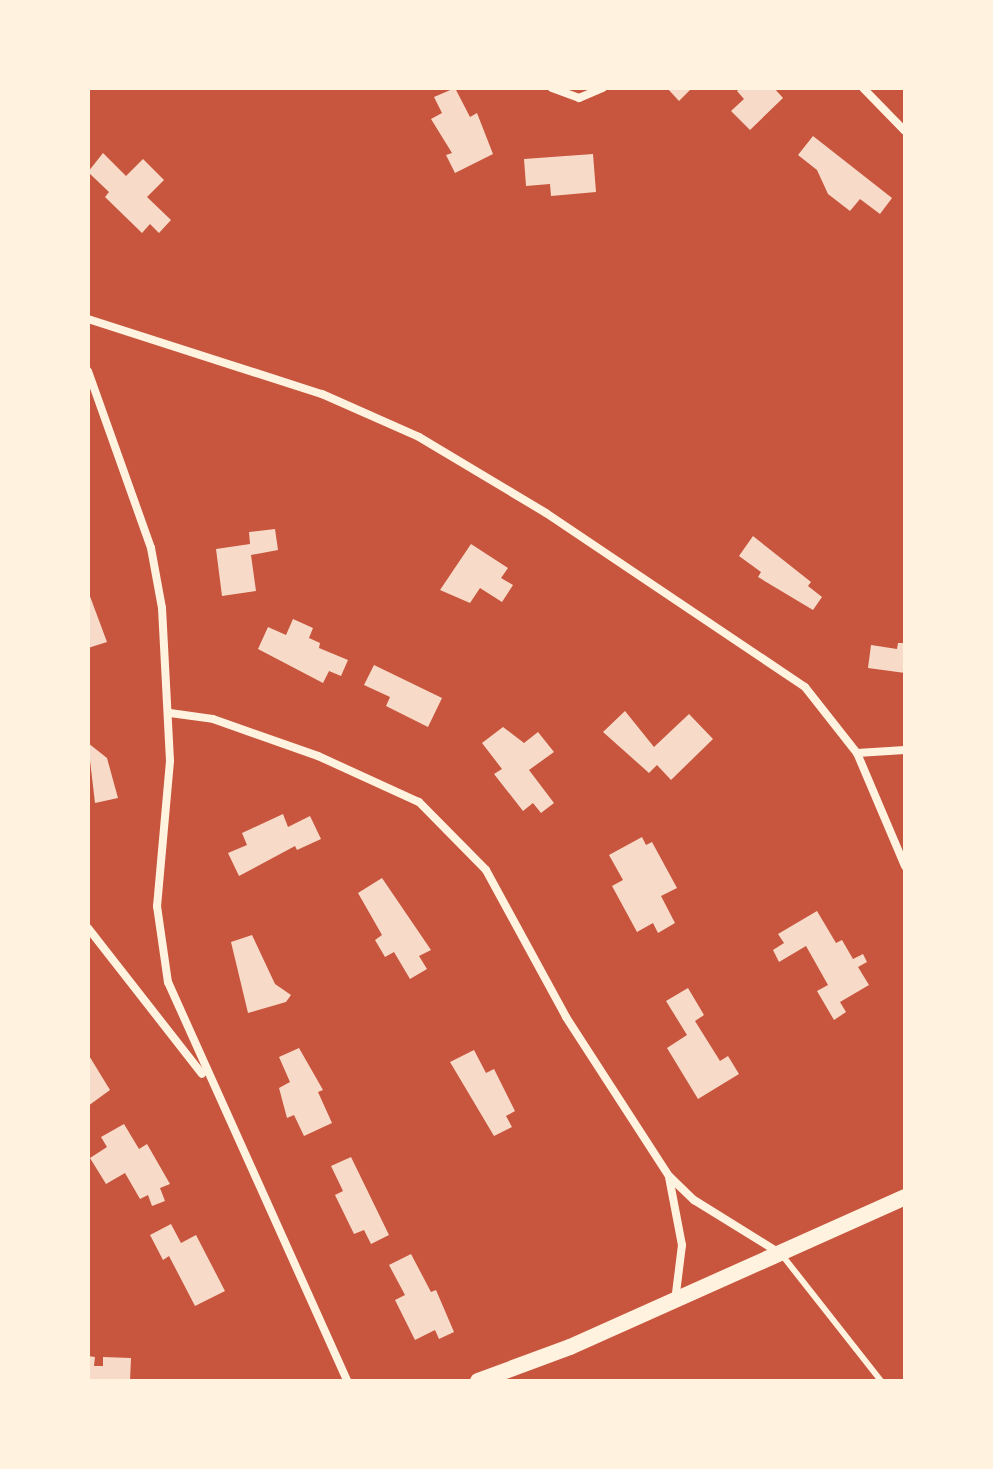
<!DOCTYPE html>
<html>
<head>
<meta charset="utf-8">
<style>
	body { margin:0 }
	#map { position:relative; width:993px; height:1469px; overflow:hidden; background:#c8553d; font-family:"DejaVu Sans",sans-serif }
	div>[style] { position:absolute }
	.building>* { inset:0; background:#f7dbc8 }
	.service>* { height:6px; margin:-3px; padding:0 3px; transform-origin:3px; border-radius:3px; background:#fff3e0 }
	.minor>* { height:8px; margin:-4px; padding:0 4px; transform-origin:4px; border-radius:4px; background:#fff3e0 }
	.secondary>* { height:16px; margin:-8px; padding:0 8px; transform-origin:8px; border-radius:8px; background:#fff3e0 }
	span { translate:-50% -50%; white-space:nowrap; text-align:center; line-height:1.15; -webkit-text-stroke:7px #fff3e0; paint-order:stroke }
	.frame { position:absolute; inset:0; border:90px solid #fff3e0; pointer-events:none }
</style>
</head>
<body>
<div id="map">
	<div class="building">
		<i style="clip-path:polygon(455px 88px,470px 117px,477px 113px,493px 154px,455px 173px,446px 155px,452px 153px,431px 119px,442px 113px,434px 97px)"></i>
		<i style="clip-path:polygon(667px 88px,692px 88px,679px 101px)"></i>
		<i style="clip-path:polygon(740px 88px,774px 88px,783px 98px,750px 130px,731px 111px,744px 99px,737px 91px)"></i>
		<i style="clip-path:polygon(813px 136px,892px 198px,880px 214px,860px 199px,850px 211px,828px 194px,817px 170px,798px 155px)"></i>
		<i style="clip-path:polygon(103px 153px,126px 176px,143px 159px,164px 180px,147px 197px,171px 220px,159px 233px,150px 224px,142px 233px,105px 197px,109px 192px,88px 172px)"></i>
		<i style="clip-path:polygon(593px 154px,596px 192px,551px 196px,550px 184px,526px 186px,524px 159px)"></i>
		<i style="clip-path:polygon(275px 529px,278px 550px,251px 555px,256px 591px,222px 596px,216px 549px,250px 544px,249px 532px)"></i>
		<i style="clip-path:polygon(753px 536px,811px 582px,808px 586px,822px 597px,813px 610px,758px 577px,761px 572px,739px 556px)"></i>
		<i style="clip-path:polygon(471px 544px,508px 568px,501px 578px,513px 585px,502px 602px,480px 588px,470px 603px,440px 590px)"></i>
		<i style="clip-path:polygon(88px 591px,107px 642px,88px 648px)"></i>
		<i style="clip-path:polygon(293px 619px,313px 628px,309px 638px,320px 643px,319px 648px,348px 660px,341px 676px,329px 671px,323px 683px,258px 649px,268px 627px,286px 635px)"></i>
		<i style="clip-path:polygon(898px 643px,905px 643px,905px 673px,868px 668px,871px 645px,897px 649px)"></i>
		<i style="clip-path:polygon(374px 665px,442px 698px,428px 727px,386px 706px,390px 697px,364px 685px)"></i>
		<i style="clip-path:polygon(625px 711px,654px 747px,689px 714px,713px 739px,671px 780px,657px 765px,649px 773px,603px 732px)"></i>
		<i style="clip-path:polygon(503px 727px,524px 743px,538px 732px,554px 752px,529px 770px,554px 803px,541px 813px,533px 803px,523px 811px,494px 774px,502px 769px,482px 743px)"></i>
		<i style="clip-path:polygon(88px 743px,107px 758px,118px 798px,95px 803px)"></i>
		<i style="clip-path:polygon(283px 814px,288px 827px,310px 816px,321px 839px,297px 850px,295px 846px,239px 876px,228px 853px,247px 845px,242px 833px)"></i>
		<i style="clip-path:polygon(642px 837px,646px 845px,652px 842px,677px 888px,661px 896px,675px 923px,658px 933px,653px 923px,637px 932px,612px 886px,623px 880px,609px 855px)"></i>
		<i style="clip-path:polygon(382px 878px,431px 950px,419px 956px,427px 969px,410px 979px,394px 952px,385px 957px,375px 940px,382px 935px,358px 893px)"></i>
		<i style="clip-path:polygon(817px 911px,836px 943px,842px 940px,853px 959px,863px 954px,867px 962px,858px 967px,869px 985px,840px 1002px,846px 1012px,834px 1020px,817px 991px,828px 985px,806px 946px,779px 962px,773px 950px,784px 943px,778px 934px)"></i>
		<i style="clip-path:polygon(252px 935px,275px 984px,291px 995px,286px 1002px,248px 1013px,231px 942px)"></i>
		<i style="clip-path:polygon(688px 988px,704px 1015px,695px 1021px,720px 1061px,728px 1056px,739px 1074px,698px 1099px,667px 1048px,687px 1035px,666px 1001px)"></i>
		<i style="clip-path:polygon(299px 1048px,323px 1090px,318px 1092px,332px 1123px,304px 1136px,294px 1115px,287px 1118px,279px 1088px,290px 1082px,279px 1057px)"></i>
		<i style="clip-path:polygon(474px 1050px,486px 1073px,494px 1069px,515px 1111px,506px 1116px,512px 1127px,494px 1136px,450px 1062px)"></i>
		<i style="clip-path:polygon(88px 1054px,110px 1090px,88px 1106px)"></i>
		<i style="clip-path:polygon(124px 1124px,139px 1149px,147px 1144px,170px 1184px,160px 1188px,165px 1201px,152px 1206px,148px 1195px,140px 1199px,125px 1173px,106px 1184px,90px 1158px,107px 1147px,101px 1137px)"></i>
		<i style="clip-path:polygon(351px 1157px,389px 1235px,371px 1244px,364px 1230px,354px 1234px,335px 1195px,343px 1191px,331px 1166px)"></i>
		<i style="clip-path:polygon(171px 1224px,181px 1243px,196px 1235px,225px 1291px,195px 1306px,169px 1256px,163px 1260px,150px 1235px)"></i>
		<i style="clip-path:polygon(411px 1254px,431px 1292px,436px 1290px,454px 1332px,439px 1339px,435px 1330px,415px 1340px,395px 1300px,405px 1295px,389px 1265px)"></i>
		<i style="clip-path:polygon(88px 1356px,95px 1357px,94px 1366px,103px 1366px,103px 1357px,131px 1358px,130px 1381px,88px 1381px)"></i>
	</div>
	<div class="service">
		<i style="left:782px;top:1255px;width:160px;rotate:51.8deg"></i>
	</div>
	<div class="minor">
		<i style="left:552px;top:88px;width:29px;rotate:20deg"></i>
		<i style="left:579px;top:98px;width:26px;rotate:-23deg"></i>
		<i style="left:863px;top:88px;width:60px;rotate:45.7deg"></i>
		<i style="left:88px;top:319px;width:246px;rotate:17.8deg"></i>
		<i style="left:322px;top:394px;width:106px;rotate:23.9deg"></i>
		<i style="left:419px;top:437px;width:148px;rotate:30.9deg"></i>
		<i style="left:546px;top:513px;width:312px;rotate:33.9deg"></i>
		<i style="left:805px;top:687px;width:84px;rotate:51.8deg"></i>
		<i style="left:857px;top:753px;width:123px;rotate:67deg"></i>
		<i style="left:88px;top:371px;width:188px;rotate:70.4deg"></i>
		<i style="left:151px;top:548px;width:61px;rotate:79.6deg"></i>
		<i style="left:162px;top:608px;width:153px;rotate:87deg"></i>
		<i style="left:170px;top:761px;width:146px;rotate:95.1deg"></i>
		<i style="left:157px;top:906px;width:77px;rotate:81.8deg"></i>
		<i style="left:168px;top:982px;width:437px;rotate:65.8deg"></i>
		<i style="left:170px;top:713px;width:43px;rotate:7.9deg"></i>
		<i style="left:213px;top:719px;width:111px;rotate:19.4deg"></i>
		<i style="left:318px;top:756px;width:111px;rotate:24.5deg"></i>
		<i style="left:419px;top:802px;width:95px;rotate:45.4deg"></i>
		<i style="left:486px;top:870px;width:167px;rotate:61.4deg"></i>
		<i style="left:566px;top:1017px;width:189px;rotate:57.1deg"></i>
		<i style="left:669px;top:1176px;width:35px;rotate:44deg"></i>
		<i style="left:694px;top:1200px;width:99px;rotate:31.8deg"></i>
		<i style="left:857px;top:753px;width:48px;rotate:-3.6deg"></i>
		<i style="left:88px;top:928px;width:185px;rotate:52deg"></i>
		<i style="left:669px;top:1177px;width:69px;rotate:79.2deg"></i>
		<i style="left:682px;top:1245px;width:56px;rotate:97.1deg"></i>
	</div>
	<div class="secondary">
		<i style="left:478px;top:1381px;width:98px;rotate:-20.3deg"></i>
		<i style="left:570px;top:1347px;width:367px;rotate:-24.1deg"></i>
	</div>
	<div class="frame"></div>
</div>
</body>
</html>
